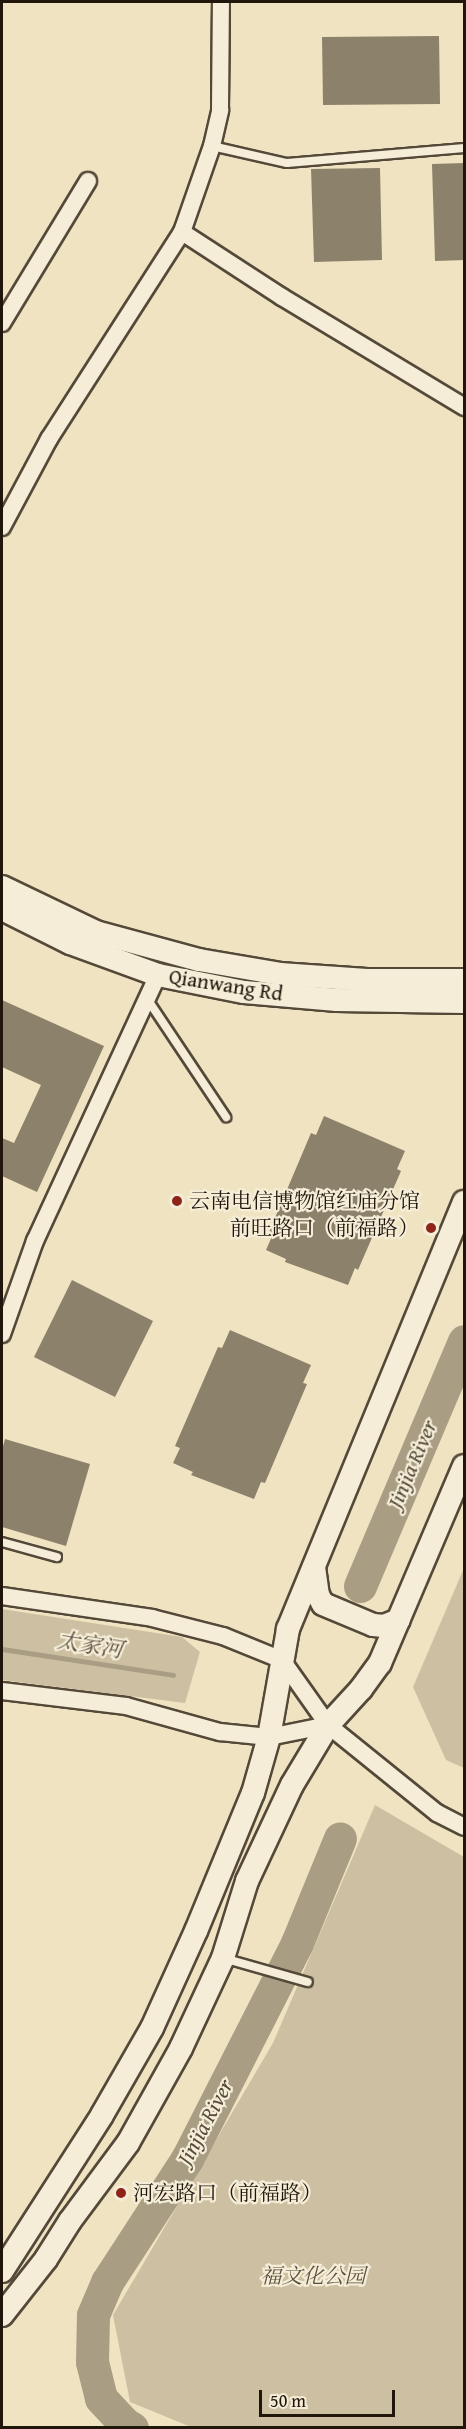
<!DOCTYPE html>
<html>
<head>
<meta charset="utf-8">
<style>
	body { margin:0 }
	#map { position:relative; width:466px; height:2429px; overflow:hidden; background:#f0e3c1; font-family:"Gentium Book Plus","Noto Serif SC",serif }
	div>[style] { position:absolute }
	.green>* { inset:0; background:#cdc0a2 }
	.stream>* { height:5px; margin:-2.5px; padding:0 2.5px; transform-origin:2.5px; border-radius:2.5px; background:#a99d83 }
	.river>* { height:33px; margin:-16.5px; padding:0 16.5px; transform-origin:16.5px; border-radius:16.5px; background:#a99d83 }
	.building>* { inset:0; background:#8c816a }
	.roads { filter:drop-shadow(2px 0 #544939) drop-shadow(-2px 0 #544939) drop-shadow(0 2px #544939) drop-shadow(0 -2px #544939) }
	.lane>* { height:8px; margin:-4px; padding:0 4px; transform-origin:4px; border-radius:4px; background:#f5edd7 }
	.street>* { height:16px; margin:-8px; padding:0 8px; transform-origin:8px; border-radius:8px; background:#f5edd7 }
	.secondary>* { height:22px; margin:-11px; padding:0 11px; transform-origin:11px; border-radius:11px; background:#f5edd7 }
	.dots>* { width:16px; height:16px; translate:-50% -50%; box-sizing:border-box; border:3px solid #f5edd7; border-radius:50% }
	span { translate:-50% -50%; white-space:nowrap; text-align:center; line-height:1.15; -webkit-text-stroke:4.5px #f5edd7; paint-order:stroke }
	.street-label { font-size:21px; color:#20160c }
	.poi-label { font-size:21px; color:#20160c }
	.left { translate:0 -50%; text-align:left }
	.right { translate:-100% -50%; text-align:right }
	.park-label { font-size:21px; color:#5d5240; font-style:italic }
	.water-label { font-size:22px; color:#574c3c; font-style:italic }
	.frame { position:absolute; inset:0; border:3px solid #20160c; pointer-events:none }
	.scale { position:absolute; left:259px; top:2390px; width:136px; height:27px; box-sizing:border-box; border:3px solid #20160c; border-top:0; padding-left:8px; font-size:18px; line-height:21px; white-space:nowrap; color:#20160c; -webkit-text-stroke:4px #f5edd7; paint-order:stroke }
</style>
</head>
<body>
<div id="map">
	<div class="green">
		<i style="clip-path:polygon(464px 1568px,464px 1768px,446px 1760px,413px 1687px)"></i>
		<i style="clip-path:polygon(2px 1609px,182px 1637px,200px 1652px,185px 1703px,2px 1680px)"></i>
		<i style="clip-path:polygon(375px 1805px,464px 1857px,464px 2427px,191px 2427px,130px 2402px,113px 2315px,273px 2043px)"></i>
	</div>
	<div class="stream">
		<i style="left:2px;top:1649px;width:173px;rotate:8.6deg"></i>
	</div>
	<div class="river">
		<i style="left:360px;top:1586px;width:266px;rotate:-67deg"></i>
		<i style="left:132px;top:2428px;width:8px;rotate:-150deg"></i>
		<i style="left:125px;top:2424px;width:35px;rotate:-133deg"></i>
		<i style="left:101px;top:2398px;width:37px;rotate:-104deg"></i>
		<i style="left:92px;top:2362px;width:47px;rotate:-88.8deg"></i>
		<i style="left:93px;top:2315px;width:36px;rotate:-67deg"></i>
		<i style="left:107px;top:2282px;width:147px;rotate:-57deg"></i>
		<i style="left:187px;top:2159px;width:242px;rotate:-63deg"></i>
		<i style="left:297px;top:1943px;width:113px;rotate:-67.7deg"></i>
	</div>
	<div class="building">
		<i style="clip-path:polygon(439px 36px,440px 104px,323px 105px,322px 37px)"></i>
		<i style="clip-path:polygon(465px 163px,465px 260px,435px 261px,432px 164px)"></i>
		<i style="clip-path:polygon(380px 168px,382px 260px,314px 262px,311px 169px)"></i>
		<i style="clip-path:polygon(2px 1000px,104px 1046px,37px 1192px,2px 1176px,2px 1138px,14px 1143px,41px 1085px,2px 1067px)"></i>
		<i style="clip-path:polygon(324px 1116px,405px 1151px,397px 1169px,401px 1171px,358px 1270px,355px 1268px,348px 1285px,285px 1262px,286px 1259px,266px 1250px,273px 1234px,269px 1232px,311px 1133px,316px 1135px)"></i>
		<i style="clip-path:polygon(72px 1280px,153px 1321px,115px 1397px,34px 1357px)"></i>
		<i style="clip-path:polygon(230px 1330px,311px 1365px,303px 1383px,307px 1384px,265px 1483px,261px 1482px,254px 1499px,191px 1475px,193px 1472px,173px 1463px,180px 1448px,175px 1446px,218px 1347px,222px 1348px)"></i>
		<i style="clip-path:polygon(5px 1439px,90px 1464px,66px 1546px,2px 1527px,2px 1450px)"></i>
	</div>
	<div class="roads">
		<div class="lane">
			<i style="left:212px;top:146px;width:77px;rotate:12.8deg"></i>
			<i style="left:287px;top:163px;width:178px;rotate:-4.8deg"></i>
			<i style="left:148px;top:1000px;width:141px;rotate:56.3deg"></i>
			<i style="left:2px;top:1542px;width:57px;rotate:15.3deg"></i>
			<i style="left:223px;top:1958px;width:88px;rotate:15.8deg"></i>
		</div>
		<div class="street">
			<i style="left:182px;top:232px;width:119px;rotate:33deg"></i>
			<i style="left:282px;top:297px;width:213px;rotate:31.1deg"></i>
			<i style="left:2px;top:323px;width:166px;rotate:-58.8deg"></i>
			<i style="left:2px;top:527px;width:100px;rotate:-61.9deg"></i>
			<i style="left:49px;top:439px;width:246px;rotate:-57.3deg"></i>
			<i style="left:182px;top:232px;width:91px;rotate:-70.8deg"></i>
			<i style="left:212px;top:146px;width:37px;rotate:-77deg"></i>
			<i style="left:220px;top:110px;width:108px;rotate:-89.5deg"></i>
			<i style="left:2px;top:1334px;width:99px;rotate:-70.5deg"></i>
			<i style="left:35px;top:1241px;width:293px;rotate:-65.2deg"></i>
			<i style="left:2px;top:1596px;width:152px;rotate:8.3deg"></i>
			<i style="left:152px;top:1618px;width:73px;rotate:14.2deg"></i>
			<i style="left:223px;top:1636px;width:64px;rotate:22.1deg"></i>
			<i style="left:282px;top:1660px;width:80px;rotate:54.7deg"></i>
			<i style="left:328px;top:1725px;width:140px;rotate:38.9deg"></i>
			<i style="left:437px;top:1813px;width:30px;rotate:27deg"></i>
			<i style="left:2px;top:1691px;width:125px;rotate:6.9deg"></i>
			<i style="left:126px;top:1706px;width:98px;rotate:15.5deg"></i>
			<i style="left:220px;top:1732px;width:49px;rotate:5.8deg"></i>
			<i style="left:269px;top:1737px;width:60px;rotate:-11.5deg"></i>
		</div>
		<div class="secondary">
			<i style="left:2px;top:887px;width:104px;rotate:25.6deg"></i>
			<i style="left:96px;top:932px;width:107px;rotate:15.2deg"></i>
			<i style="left:199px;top:960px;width:82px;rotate:9.8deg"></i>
			<i style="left:280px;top:974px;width:87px;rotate:3.9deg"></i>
			<i style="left:367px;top:980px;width:97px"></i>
			<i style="left:2px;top:909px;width:76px;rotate:26.6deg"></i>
			<i style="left:70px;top:943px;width:94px;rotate:20deg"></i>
			<i style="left:158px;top:975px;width:88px;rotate:11.2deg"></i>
			<i style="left:244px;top:992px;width:93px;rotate:4.9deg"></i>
			<i style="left:337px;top:1000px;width:127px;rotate:0.9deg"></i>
			<i style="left:314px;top:1567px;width:28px;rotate:82deg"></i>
			<i style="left:318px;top:1595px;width:10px;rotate:61deg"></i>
			<i style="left:323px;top:1604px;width:54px;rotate:22.8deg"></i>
			<i style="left:373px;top:1625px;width:11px;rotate:5deg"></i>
			<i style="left:384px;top:1626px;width:16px;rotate:-22deg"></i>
			<i style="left:2px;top:2271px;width:185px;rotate:-57.3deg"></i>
			<i style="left:102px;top:2115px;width:100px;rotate:-60.1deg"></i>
			<i style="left:152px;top:2028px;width:107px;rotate:-65.6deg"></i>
			<i style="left:196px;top:1931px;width:149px;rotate:-67.6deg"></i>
			<i style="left:253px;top:1793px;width:58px;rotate:-74.1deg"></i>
			<i style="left:269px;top:1737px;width:110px;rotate:-80deg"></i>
			<i style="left:288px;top:1629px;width:462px;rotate:-67.6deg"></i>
			<i style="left:2px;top:2315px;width:71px;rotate:-51.8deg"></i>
			<i style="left:46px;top:2259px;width:45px;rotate:-57.7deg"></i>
			<i style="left:70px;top:2221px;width:97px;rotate:-53.4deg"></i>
			<i style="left:128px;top:2143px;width:109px;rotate:-60.8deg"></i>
			<i style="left:181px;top:2048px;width:99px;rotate:-65deg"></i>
			<i style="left:223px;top:1958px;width:81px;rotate:-72.7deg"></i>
			<i style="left:247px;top:1881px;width:106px;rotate:-64.9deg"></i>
			<i style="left:292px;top:1785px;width:70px;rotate:-59deg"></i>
			<i style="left:328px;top:1725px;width:49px;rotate:-47.5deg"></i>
			<i style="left:361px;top:1689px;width:32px;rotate:-54deg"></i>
			<i style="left:380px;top:1663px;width:214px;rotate:-66.9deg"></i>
		</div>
	</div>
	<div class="dots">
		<i style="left:177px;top:1201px;background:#8f2418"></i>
		<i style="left:431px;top:1228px;background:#8f2418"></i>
		<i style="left:121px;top:2193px;background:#8f2418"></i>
	</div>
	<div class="street-label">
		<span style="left:226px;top:985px;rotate:9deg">Qianwang Rd</span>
	</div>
	<div class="poi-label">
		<span class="left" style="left:189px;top:1201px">云南电信博物馆红庙分馆</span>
		<span class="right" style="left:419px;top:1228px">前旺路口（前福路）</span>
		<span class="left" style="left:133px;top:2193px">河宏路口（前福路）</span>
	</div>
	<div class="park-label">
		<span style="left:313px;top:2276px">福文化公园</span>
	</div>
	<div class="water-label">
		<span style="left:412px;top:1464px;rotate:-67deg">Jinjia River</span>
		<span style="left:90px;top:1645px;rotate:9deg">太家河</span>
		<span style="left:205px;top:2122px;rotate:-62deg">Jinjia River</span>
	</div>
	<div class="frame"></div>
	<div class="scale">50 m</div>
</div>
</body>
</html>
